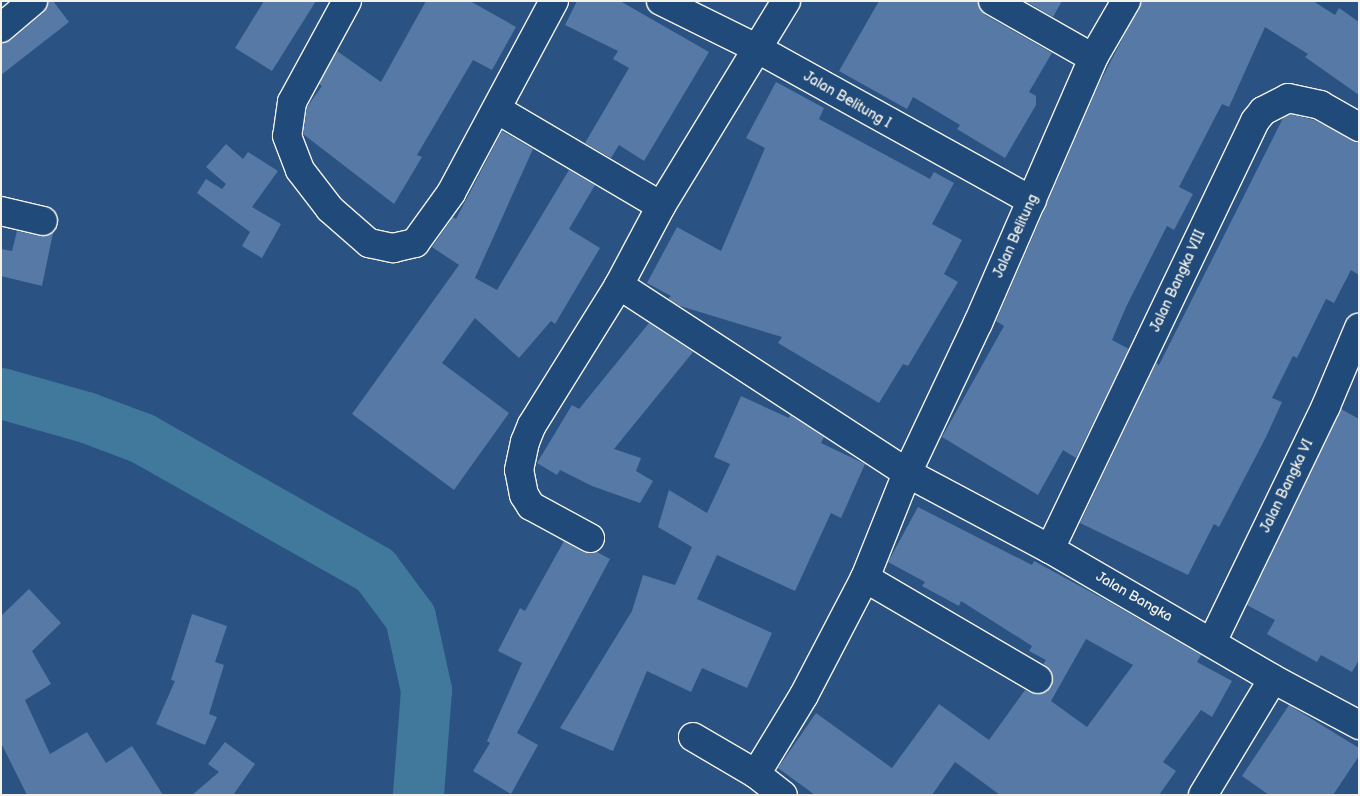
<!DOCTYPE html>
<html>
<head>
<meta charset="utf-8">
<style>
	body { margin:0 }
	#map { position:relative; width:1360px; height:796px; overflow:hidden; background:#2a5383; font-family:"Balsamiq Sans",sans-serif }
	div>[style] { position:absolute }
	.river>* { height:51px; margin:-25.5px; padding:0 25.5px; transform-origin:25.5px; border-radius:25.5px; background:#41799c }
	.building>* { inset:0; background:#5679a5 }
	.roads { filter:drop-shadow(1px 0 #f4f1e8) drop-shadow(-1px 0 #f4f1e8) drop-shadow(0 1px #f4f1e8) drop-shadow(0 -1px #f4f1e8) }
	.minor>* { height:28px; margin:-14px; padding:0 14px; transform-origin:14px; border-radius:14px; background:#1f4a7a }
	span { translate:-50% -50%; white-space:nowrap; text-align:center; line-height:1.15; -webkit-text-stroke:5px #1f4a7a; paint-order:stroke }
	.street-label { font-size:14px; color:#f4f1e8 }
	.frame { position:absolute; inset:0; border:2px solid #f4f1e8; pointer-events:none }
</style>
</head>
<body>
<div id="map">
	<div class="river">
		<i style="left:1px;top:393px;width:88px;rotate:15.8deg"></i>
		<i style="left:86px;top:417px;width:60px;rotate:20.6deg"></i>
		<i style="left:142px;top:438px;width:268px;rotate:29.5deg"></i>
		<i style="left:375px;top:570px;width:59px;rotate:53.3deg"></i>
		<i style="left:410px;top:617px;width:75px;rotate:77.6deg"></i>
		<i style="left:426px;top:690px;width:105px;rotate:94.4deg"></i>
	</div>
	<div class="building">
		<i style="clip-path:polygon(48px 1px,53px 1px,69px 22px,1px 75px,1px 43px,11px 40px,43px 13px)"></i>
		<i style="clip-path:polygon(264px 1px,316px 1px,272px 71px,235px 48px)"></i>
		<i style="clip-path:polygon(426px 1px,470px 1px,516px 27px,492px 70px,473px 60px,417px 155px,422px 157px,394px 204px,303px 134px,307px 107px,322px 86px,319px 84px,337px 51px,381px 82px)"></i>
		<i style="clip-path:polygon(577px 1px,620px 1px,709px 52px,644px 161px,619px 145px,611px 158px,585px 143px,629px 68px,613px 59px,618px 51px,565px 25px)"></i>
		<i style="clip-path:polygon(879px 1px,977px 1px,985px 15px,1052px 53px,1029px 92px,1036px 96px,1036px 105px,1005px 158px,957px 129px,960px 125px,913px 97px,907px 109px,839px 71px)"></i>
		<i style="clip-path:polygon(1025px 1px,1062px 1px,1053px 17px)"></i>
		<i style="clip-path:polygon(1142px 1px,1313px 1px,1335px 15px,1339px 8px,1359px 22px,1359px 95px,1305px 57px,1308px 54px,1265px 27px,1229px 107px,1222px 104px,1179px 187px,1193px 194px,1174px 230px,1167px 226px,1126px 307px,1112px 340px,1129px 349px,1076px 458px,1063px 450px,1038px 495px,942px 437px,1004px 326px,996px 321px,1098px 86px)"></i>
		<i style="clip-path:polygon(776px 82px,824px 108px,819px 119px,930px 179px,934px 172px,954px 183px,932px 224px,962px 240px,944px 274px,958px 282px,908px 366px,903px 364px,879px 403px,778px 343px,782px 337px,680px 306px,668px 299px,671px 296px,647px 283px,677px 227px,721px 251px,765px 148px,746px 138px)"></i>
		<i style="clip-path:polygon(1290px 114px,1314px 120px,1359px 143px,1359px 275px,1351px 270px,1334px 303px,1326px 299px,1297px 358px,1293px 356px,1272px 398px,1282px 402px,1266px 437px,1219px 527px,1214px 524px,1188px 575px,1080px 523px,1156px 363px,1159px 365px,1283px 118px)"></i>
		<i style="clip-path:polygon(502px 131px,533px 149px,475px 278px,497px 290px,569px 170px,595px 185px,569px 229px,600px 248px,555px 324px,551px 321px,519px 358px,475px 318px,442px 363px,509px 413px,454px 490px,352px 414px,459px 265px,432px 247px,453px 217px,456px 219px)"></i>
		<i style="clip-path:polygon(226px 144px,243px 159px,248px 152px,278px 171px,252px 207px,281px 224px,262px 258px,242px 246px,250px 232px,197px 193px,206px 179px,222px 189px,226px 184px,206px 167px)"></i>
		<i style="clip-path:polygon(17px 231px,40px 236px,53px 233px,42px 286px,1px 276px,1px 249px,12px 251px)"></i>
		<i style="clip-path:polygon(649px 323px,693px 352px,614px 449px,641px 458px,636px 471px,653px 481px,640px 503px,592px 486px,560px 470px,557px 475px,537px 463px,572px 405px,579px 409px)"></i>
		<i style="clip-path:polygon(741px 396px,789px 418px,790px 415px,824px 437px,821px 443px,865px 464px,841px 518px,831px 513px,795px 591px,717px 555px,697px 599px,772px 633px,747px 688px,702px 668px,691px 692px,647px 671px,613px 751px,560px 728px,632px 611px,643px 575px,675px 585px,692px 547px,658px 527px,669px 490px,707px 513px,730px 464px,714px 457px)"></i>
		<i style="clip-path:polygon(1341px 409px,1359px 419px,1359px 660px,1352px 672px,1321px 655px,1317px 662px,1267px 634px,1275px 620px,1247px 605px)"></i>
		<i style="clip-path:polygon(evenodd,918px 507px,1032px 565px,1034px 561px,1113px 604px,1201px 655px,1197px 662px,1232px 681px,1212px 717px,1201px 710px,1163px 762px,1176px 771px,1159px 795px,1000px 795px,955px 762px,932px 795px,815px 795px,778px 768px,816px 713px,892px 768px,939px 704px,989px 740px,1025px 690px,1038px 695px,1052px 686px,1052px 672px,1043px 664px,1046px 660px,1029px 651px,1032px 646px,961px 601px,959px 606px,922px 586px,925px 582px,888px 562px,918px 507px,1086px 639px,1133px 665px,1087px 727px,1051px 701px,1086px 639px)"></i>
		<i style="clip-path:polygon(564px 541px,583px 552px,597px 552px,610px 559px,517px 733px,538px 745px,511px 794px,473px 771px,490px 743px,487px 741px,522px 663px,498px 651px,520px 608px,525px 611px)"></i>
		<i style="clip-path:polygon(29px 589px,61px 623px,32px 651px,51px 684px,25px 700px,50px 754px,87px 732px,106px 763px,132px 746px,163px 795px,27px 795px,1px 743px,1px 616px)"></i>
		<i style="clip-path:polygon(192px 614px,227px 626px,215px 662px,224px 665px,209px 714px,217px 717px,205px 745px,156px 724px,175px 681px,171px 680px)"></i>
		<i style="clip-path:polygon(1289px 705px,1359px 748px,1359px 756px,1333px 795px,1269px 795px,1242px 776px)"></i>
		<i style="clip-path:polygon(225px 742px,255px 764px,233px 795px,192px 795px,219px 772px,208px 764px)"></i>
	</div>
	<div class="roads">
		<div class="minor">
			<i style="left:347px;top:1px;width:115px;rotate:118.6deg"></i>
			<i style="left:292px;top:102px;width:34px;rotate:98deg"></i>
			<i style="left:287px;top:136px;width:36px;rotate:69deg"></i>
			<i style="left:300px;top:170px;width:49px;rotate:52.4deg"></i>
			<i style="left:330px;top:209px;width:52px;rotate:41.1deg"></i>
			<i style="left:369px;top:243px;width:25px;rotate:12deg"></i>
			<i style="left:393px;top:248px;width:23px;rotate:-13deg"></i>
			<i style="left:415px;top:243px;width:62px;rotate:-54.2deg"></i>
			<i style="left:451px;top:193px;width:218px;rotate:-61.8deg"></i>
			<i style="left:661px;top:1px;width:108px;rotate:26.3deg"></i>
			<i style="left:758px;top:49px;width:313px;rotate:29deg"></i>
			<i style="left:993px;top:1px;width:115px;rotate:29.7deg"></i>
			<i style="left:1px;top:28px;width:42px;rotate:-40.2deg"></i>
			<i style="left:498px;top:110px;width:189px;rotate:30.5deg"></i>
			<i style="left:1px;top:211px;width:43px;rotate:13.4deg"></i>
			<i style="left:619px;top:285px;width:344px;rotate:33.1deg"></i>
			<i style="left:907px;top:473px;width:162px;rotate:28deg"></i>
			<i style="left:1050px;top:549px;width:258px;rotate:30.2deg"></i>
			<i style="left:1273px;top:679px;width:98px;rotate:28.1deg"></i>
			<i style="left:590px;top:538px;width:67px;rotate:-151.5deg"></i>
			<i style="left:531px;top:506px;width:13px;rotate:-122deg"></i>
			<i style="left:524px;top:495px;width:25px;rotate:-101deg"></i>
			<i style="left:519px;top:470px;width:29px;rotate:-78deg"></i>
			<i style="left:525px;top:442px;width:18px;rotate:-68deg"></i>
			<i style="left:532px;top:425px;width:165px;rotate:-58.1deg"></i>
			<i style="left:619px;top:285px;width:89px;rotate:-62deg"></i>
			<i style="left:661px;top:206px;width:240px;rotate:-58.6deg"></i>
			<i style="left:1050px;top:549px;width:475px;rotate:-64.4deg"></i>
			<i style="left:1255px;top:121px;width:13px;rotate:-51deg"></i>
			<i style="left:1263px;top:111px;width:28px;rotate:-27deg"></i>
			<i style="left:1288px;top:98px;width:33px;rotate:12deg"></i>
			<i style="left:1320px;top:105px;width:45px;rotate:29.4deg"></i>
			<i style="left:865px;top:578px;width:200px;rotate:30.3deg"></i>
			<i style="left:1212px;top:642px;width:262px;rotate:-64.2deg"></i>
			<i style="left:1326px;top:406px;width:85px;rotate:-67.1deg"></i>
			<i style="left:693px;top:737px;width:73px;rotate:30.4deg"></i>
			<i style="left:756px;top:774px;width:34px;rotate:38deg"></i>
			<i style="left:756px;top:774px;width:92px;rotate:-58.7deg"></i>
			<i style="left:804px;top:695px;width:132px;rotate:-62.5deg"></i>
			<i style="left:865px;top:578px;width:113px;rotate:-68.2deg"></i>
			<i style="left:907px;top:473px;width:166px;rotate:-64.7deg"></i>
			<i style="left:978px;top:323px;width:289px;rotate:-66.5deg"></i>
			<i style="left:1093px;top:58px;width:66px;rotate:-59.9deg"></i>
			<i style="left:1203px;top:795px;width:135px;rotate:-58.9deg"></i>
		</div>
	</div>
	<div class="street-label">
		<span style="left:847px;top:100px;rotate:30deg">Jalan Belitung I</span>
		<span style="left:1016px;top:236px;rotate:-66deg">Jalan Belitung</span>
		<span style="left:1178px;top:281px;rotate:-65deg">Jalan Bangka VIII</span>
		<span style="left:1287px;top:486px;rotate:-64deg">Jalan Bangka VI</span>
		<span style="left:1134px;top:597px;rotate:30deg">Jalan Bangka</span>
	</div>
	<div class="frame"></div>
</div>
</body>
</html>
